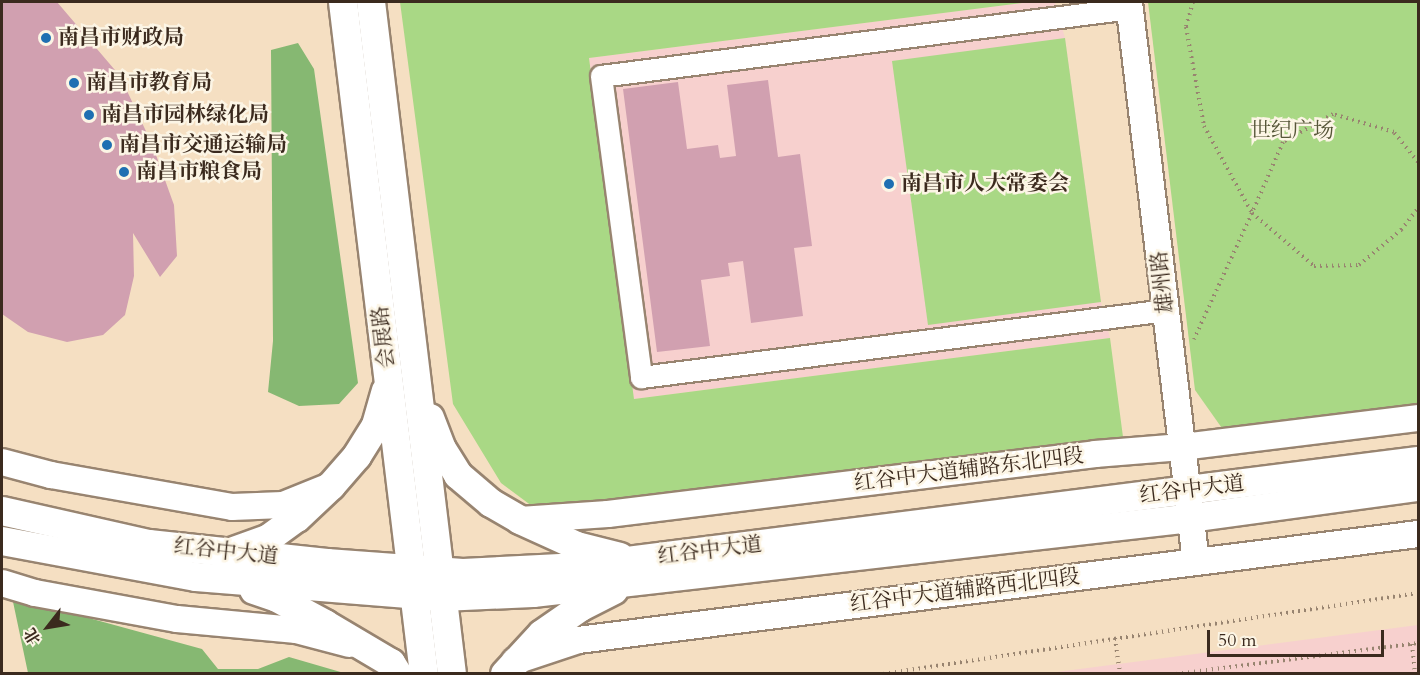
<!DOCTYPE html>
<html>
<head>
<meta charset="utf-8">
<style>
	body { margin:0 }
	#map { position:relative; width:1420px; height:675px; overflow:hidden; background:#f5dfc2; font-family:Cardo,"Noto Serif SC",serif }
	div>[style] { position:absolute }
	.built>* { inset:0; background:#f7d0ce }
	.green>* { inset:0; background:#a9d885 }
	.forest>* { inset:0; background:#86b872 }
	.building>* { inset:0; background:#d1a0b0 }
	.path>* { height:4px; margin-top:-2px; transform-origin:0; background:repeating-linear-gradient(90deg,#988470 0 1.5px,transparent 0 6px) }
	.roads { filter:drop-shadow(2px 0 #988470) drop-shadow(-2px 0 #988470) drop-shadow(0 2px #988470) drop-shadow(0 -2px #988470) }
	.minor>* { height:21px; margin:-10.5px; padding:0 10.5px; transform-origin:10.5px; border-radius:10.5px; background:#fff }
	.tertiary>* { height:26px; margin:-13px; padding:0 13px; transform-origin:13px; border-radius:13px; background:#fff }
	.secondary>* { height:28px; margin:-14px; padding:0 14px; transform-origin:14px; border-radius:14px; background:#fff }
	.dots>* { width:16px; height:16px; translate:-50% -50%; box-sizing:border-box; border:3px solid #fcf5e5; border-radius:50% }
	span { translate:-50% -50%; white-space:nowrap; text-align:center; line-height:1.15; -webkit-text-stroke:5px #fcf5e5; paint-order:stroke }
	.poi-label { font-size:21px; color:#3b2a1e; font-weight:700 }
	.left { translate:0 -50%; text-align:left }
	.park-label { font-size:21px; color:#565638 }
	.street-label { font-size:21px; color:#3b2a1e }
	.frame { position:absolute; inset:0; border:3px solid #3b2a1e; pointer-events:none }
	.north { position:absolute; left:18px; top:597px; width:60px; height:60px; -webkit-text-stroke:4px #fcf5e5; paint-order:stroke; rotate:239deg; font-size:16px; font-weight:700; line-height:24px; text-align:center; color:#3b2a1e }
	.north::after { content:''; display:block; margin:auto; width:21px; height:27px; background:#3b2a1e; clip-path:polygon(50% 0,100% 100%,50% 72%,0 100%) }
	.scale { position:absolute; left:1207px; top:630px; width:177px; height:27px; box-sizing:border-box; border:3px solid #3b2a1e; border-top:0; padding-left:8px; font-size:18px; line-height:21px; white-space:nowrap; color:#3b2a1e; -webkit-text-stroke:4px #fcf5e5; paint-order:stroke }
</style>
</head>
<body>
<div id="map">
	<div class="built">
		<i style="clip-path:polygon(1030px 2px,1055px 2px,1065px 38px,1101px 302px,1110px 338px,634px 399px,589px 58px)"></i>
		<i style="clip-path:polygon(1418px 625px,1418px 673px,1049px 673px)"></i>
	</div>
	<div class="green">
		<i style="clip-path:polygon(400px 2px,1030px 2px,589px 58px,634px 399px,1110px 338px,1123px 437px,540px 512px,501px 483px,453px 404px)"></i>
		<i style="clip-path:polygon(1148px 2px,1418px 2px,1418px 404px,1224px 431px,1195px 390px)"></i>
		<i style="clip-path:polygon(1065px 38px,1101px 302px,928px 325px,892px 61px)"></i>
	</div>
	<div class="forest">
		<i style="clip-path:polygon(298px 43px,314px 69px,358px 383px,339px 404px,299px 406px,268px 392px,273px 341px,271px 50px)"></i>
		<i style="clip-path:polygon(12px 597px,202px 649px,218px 669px,258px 669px,289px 657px,344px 673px,28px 673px)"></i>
	</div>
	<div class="building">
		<i style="clip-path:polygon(2px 2px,57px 2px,120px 76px,152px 144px,174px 205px,177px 256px,160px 277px,133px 233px,134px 276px,125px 315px,103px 335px,67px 342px,28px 332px,2px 314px)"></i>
		<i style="clip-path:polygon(768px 80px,778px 157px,800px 154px,812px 246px,794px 248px,803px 316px,751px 323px,743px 261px,728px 263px,730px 276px,701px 280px,710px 346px,657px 352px,623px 89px,678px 82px,687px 149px,718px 145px,720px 158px,736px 156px,727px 85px)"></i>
	</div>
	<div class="path">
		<i style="left:1193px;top:2px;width:26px;rotate:106deg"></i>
		<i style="left:1186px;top:27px;width:101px;rotate:79.7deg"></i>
		<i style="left:1204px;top:126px;width:99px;rotate:61.1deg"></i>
		<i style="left:1252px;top:213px;width:139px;rotate:114.7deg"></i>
		<i style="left:1418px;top:162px;width:38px;rotate:-129deg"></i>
		<i style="left:1394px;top:132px;width:64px;rotate:-163.6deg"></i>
		<i style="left:1333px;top:114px;width:57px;rotate:150.8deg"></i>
		<i style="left:1283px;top:142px;width:77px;rotate:113.6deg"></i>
		<i style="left:1252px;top:213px;width:82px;rotate:40.5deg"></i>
		<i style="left:1314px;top:266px;width:45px;rotate:-1.3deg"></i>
		<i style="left:1359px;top:265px;width:55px;rotate:-39.8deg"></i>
		<i style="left:1401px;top:230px;width:28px;rotate:-52deg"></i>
		<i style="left:1115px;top:638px;width:36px;rotate:82deg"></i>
		<i style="left:1412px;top:644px;width:30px;rotate:84deg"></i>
		<i style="left:883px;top:674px;width:541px;rotate:-8.61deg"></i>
		<i style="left:1176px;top:674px;width:244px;rotate:-7.3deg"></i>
	</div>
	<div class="roads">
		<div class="minor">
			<i style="left:1130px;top:8px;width:533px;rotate:172.68deg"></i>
			<i style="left:601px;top:76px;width:304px;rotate:82.4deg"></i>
			<i style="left:641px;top:377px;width:529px;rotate:-7.27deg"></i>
		</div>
		<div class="tertiary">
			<i style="left:1129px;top:2px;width:564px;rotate:83.18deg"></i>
			<i style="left:2px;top:462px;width:51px;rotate:14.9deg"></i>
			<i style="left:51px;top:475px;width:184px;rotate:10deg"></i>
			<i style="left:232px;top:507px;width:51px;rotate:-2.2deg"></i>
			<i style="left:283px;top:505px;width:48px;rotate:-21.8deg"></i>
			<i style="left:520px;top:520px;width:88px;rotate:-3.9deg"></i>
			<i style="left:608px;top:514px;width:491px;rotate:-7deg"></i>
			<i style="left:1095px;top:454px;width:87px;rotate:-4.6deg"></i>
			<i style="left:1182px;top:447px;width:238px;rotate:-7deg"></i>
			<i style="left:2px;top:583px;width:34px;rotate:17deg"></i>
			<i style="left:35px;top:593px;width:144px;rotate:10.4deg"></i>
			<i style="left:177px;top:619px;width:120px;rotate:5.3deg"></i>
			<i style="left:296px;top:630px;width:55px;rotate:14.8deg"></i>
			<i style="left:515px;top:661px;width:66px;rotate:-18.4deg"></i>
			<i style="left:578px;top:640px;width:847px;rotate:-7.19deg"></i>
		</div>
		<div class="secondary">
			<i style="left:343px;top:2px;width:677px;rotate:83.13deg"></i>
			<i style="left:371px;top:2px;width:677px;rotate:83.13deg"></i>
			<i style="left:430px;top:418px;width:33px;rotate:69deg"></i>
			<i style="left:442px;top:449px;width:31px;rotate:58deg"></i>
			<i style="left:458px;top:475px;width:43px;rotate:40.3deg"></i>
			<i style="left:491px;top:503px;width:34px;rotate:30deg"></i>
			<i style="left:520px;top:520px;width:63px;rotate:24.5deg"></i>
			<i style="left:577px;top:546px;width:44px;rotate:14.3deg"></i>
			<i style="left:2px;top:511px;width:151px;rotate:12.7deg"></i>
			<i style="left:149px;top:544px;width:179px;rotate:6.1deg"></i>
			<i style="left:327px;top:563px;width:136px;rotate:4.2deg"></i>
			<i style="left:463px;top:573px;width:117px;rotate:-2.9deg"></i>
			<i style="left:580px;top:567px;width:845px;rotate:-7.21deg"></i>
			<i style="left:2px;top:541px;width:197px;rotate:10.5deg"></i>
			<i style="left:196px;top:577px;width:247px;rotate:4.6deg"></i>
			<i style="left:442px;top:597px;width:91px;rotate:-2.5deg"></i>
			<i style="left:533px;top:593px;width:662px;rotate:-6.5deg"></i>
			<i style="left:1191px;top:518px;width:229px;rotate:-7.8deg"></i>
			<i style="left:234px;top:551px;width:37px;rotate:-20deg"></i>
			<i style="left:269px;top:538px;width:34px;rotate:-36deg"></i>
			<i style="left:297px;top:518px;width:47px;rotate:-43.3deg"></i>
			<i style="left:331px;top:486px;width:40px;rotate:-49deg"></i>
			<i style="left:357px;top:456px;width:36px;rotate:-58deg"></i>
			<i style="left:376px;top:425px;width:35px;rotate:-74deg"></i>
			<i style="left:254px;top:590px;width:24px;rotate:19deg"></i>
			<i style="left:277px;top:598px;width:55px;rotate:28.4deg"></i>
			<i style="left:325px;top:624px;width:77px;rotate:30.6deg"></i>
			<i style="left:391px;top:663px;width:13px;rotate:58deg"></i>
			<i style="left:505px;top:674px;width:54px;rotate:-47.2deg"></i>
			<i style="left:542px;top:634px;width:47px;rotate:-34.7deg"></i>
			<i style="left:581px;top:607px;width:37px;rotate:-27deg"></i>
		</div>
	</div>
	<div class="dots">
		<i style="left:46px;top:38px;background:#1f6fb2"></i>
		<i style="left:74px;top:83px;background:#1f6fb2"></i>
		<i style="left:89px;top:115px;background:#1f6fb2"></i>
		<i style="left:107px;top:145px;background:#1f6fb2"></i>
		<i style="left:124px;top:172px;background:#1f6fb2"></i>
		<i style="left:889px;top:184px;background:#1f6fb2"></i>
	</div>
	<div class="poi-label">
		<span class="left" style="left:58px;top:38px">南昌市财政局</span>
		<span class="left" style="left:86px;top:83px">南昌市教育局</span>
		<span class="left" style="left:101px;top:115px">南昌市园林绿化局</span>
		<span class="left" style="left:119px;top:145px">南昌市交通运输局</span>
		<span class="left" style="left:136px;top:172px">南昌市粮食局</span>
		<span class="left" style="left:901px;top:184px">南昌市人大常委会</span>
	</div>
	<div class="park-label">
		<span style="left:1292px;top:131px">世纪广场</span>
	</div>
	<div class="street-label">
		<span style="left:1163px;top:282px;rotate:-97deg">雄州路</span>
		<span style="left:384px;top:337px;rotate:-97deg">会展路</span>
		<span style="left:969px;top:470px;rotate:-7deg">红谷中大道辅路东北四段</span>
		<span style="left:1192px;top:490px;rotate:-7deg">红谷中大道</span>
		<span style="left:710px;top:551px;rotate:-7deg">红谷中大道</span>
		<span style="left:226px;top:552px;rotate:6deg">红谷中大道</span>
		<span style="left:965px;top:591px;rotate:-7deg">红谷中大道辅路西北四段</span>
	</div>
	<div class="frame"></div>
	<div class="north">北</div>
	<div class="scale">50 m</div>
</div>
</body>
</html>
